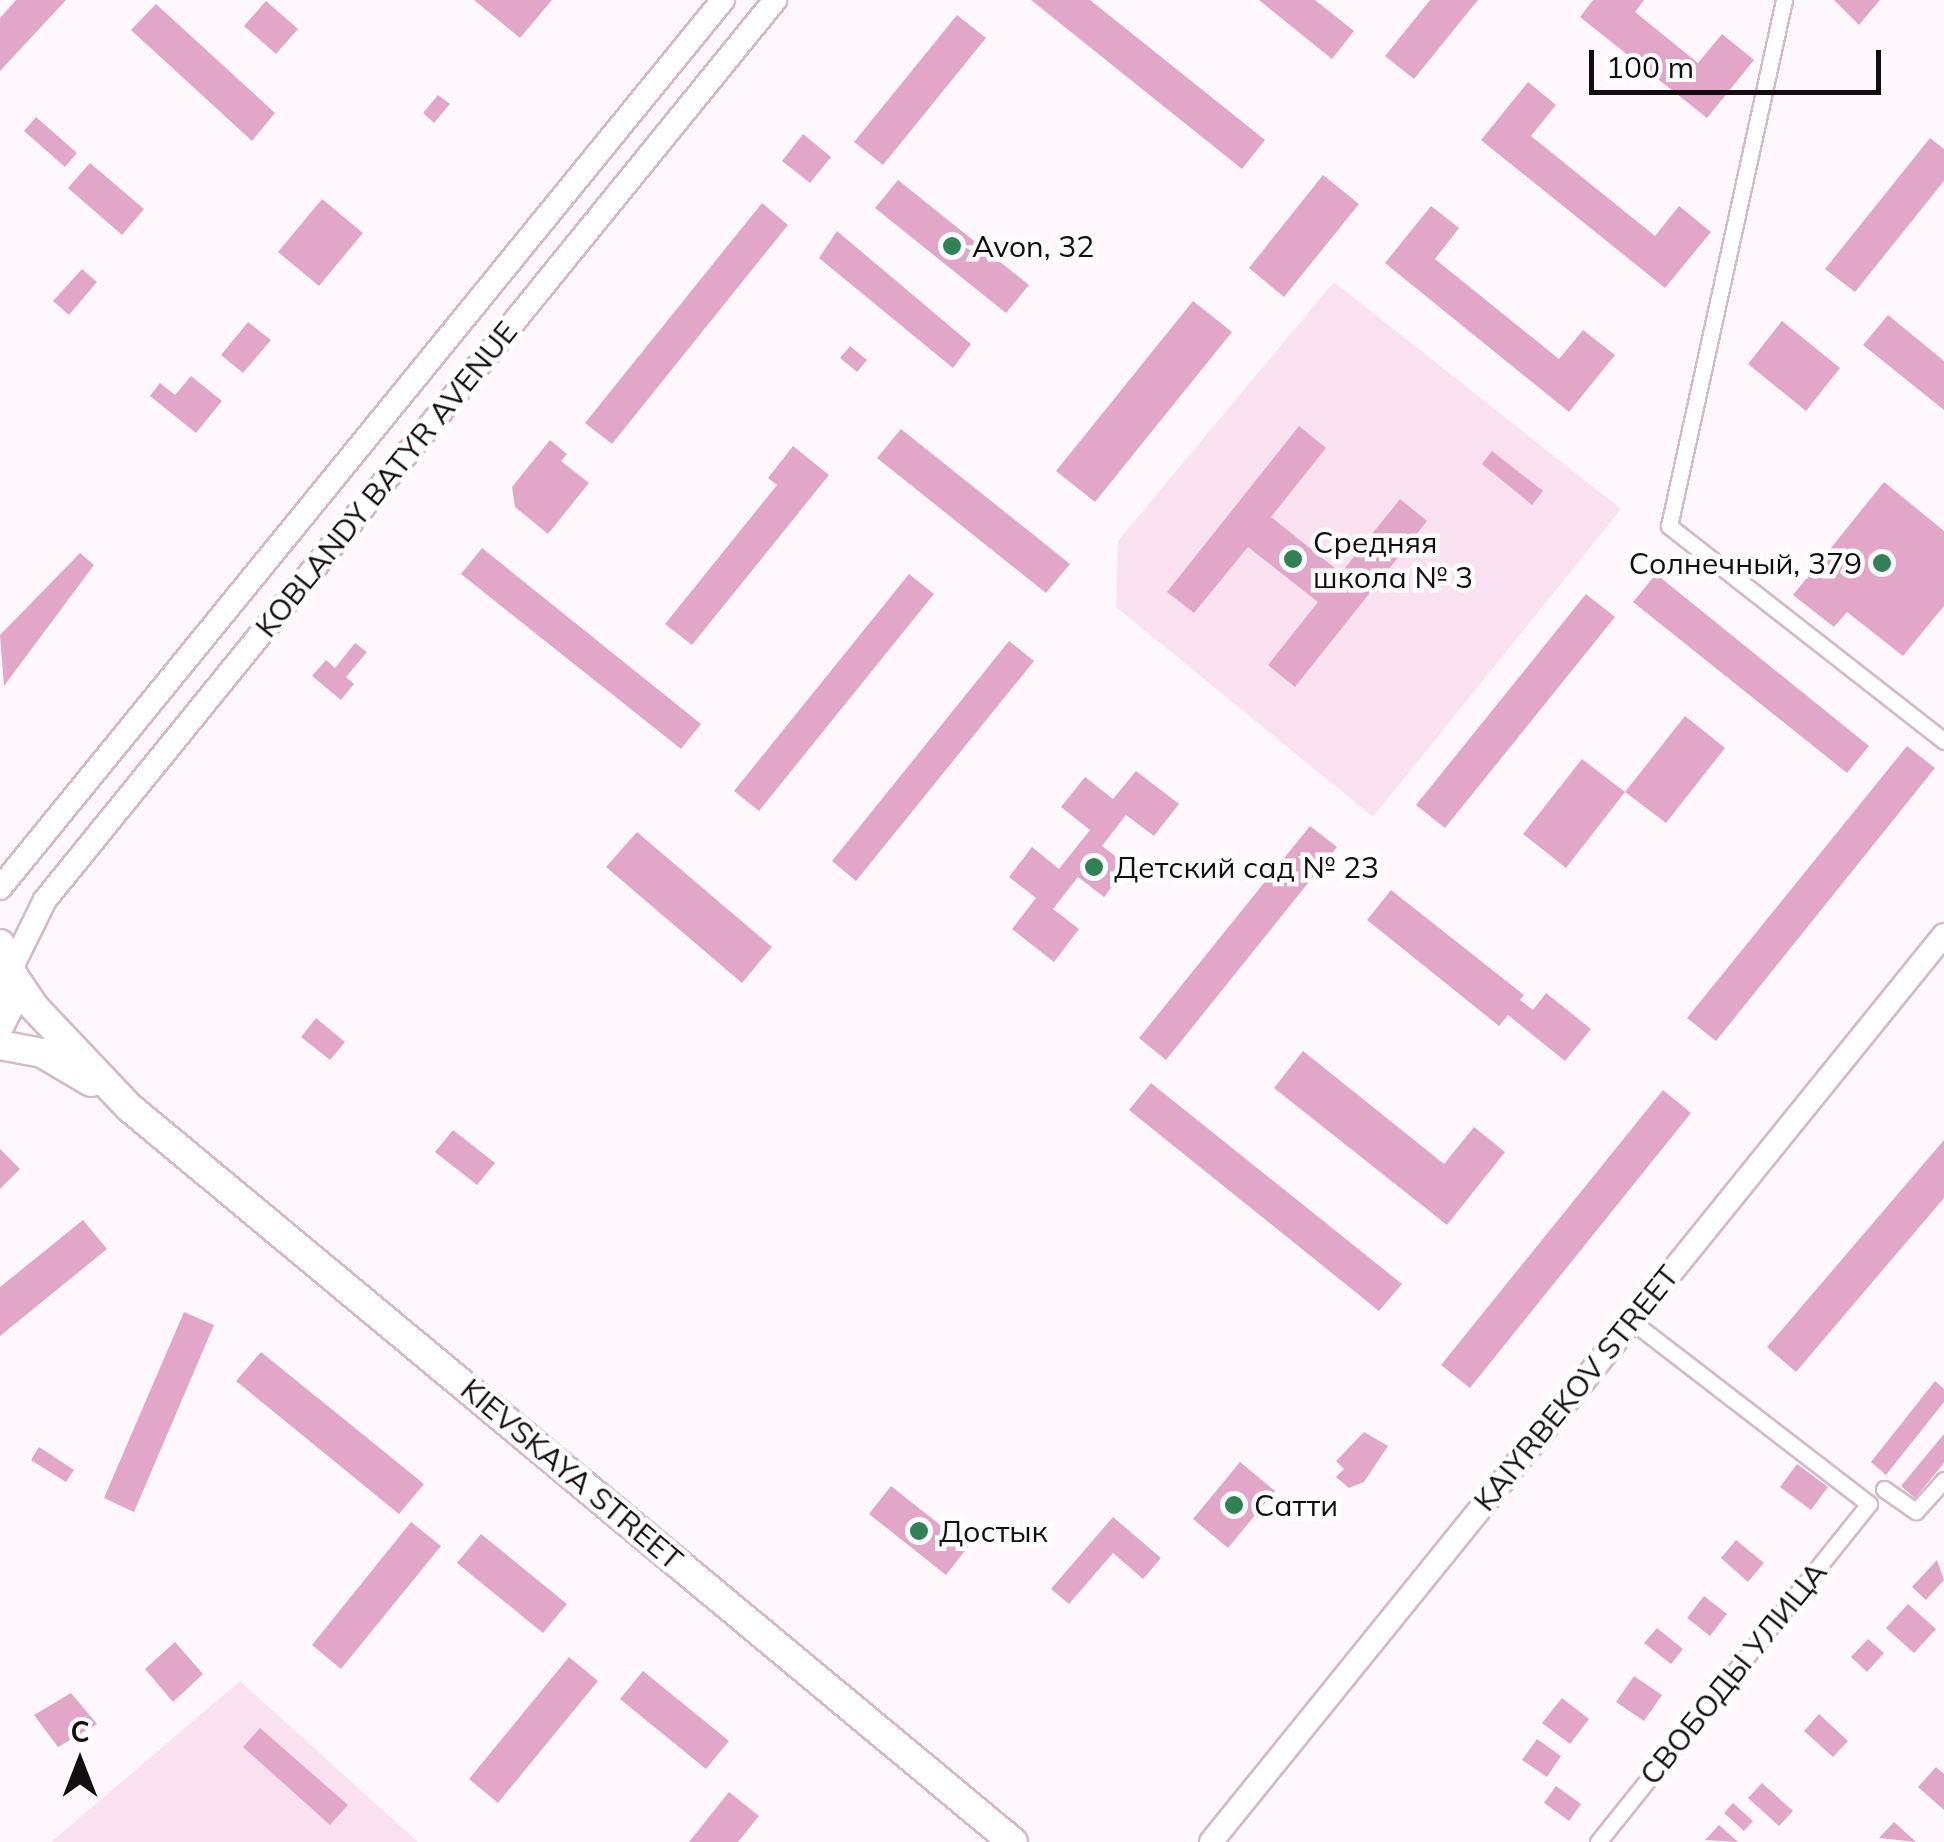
<!DOCTYPE html>
<html>
<head>
<meta charset="utf-8">
<style>
	body { margin:0 }
	#map { position:relative; width:1944px; height:1842px; overflow:hidden; background:#fef8fc; font-family:Mulish,sans-serif }
	div>[style] { position:absolute }
	.green>* { inset:0; background:#fae1ef }
	.building>* { inset:0; background:#e2a6c9 }
	.roads { filter:drop-shadow(2px 0 #d5bac9) drop-shadow(-2px 0 #d5bac9) drop-shadow(0 2px #d5bac9) drop-shadow(0 -2px #d5bac9) }
	.street>* { height:15px; margin:-7.5px; padding:0 7.5px; transform-origin:7.5px; border-radius:7.5px; background:#fff }
	.secondary>* { height:22px; margin:-11px; padding:0 11px; transform-origin:11px; border-radius:11px; background:#fff }
	.highway>* { height:28px; margin:-14px; padding:0 14px; transform-origin:14px; border-radius:14px; background:#fff }
	.dots>* { width:28px; height:28px; translate:-50% -50%; box-sizing:border-box; border:5px solid #fff; border-radius:50% }
	span { translate:-50% -50%; white-space:nowrap; text-align:center; line-height:1.15; -webkit-text-stroke:9px #fff; paint-order:stroke }
	.poi-label { font-size:30px; color:#150c12 }
	.left { translate:0 -50%; text-align:left }
	.right { translate:-100% -50%; text-align:right }
	.street-label { font-size:30px; color:#150c12 }
	.north { position:absolute; left:30px; top:1712px; width:100px; height:100px; -webkit-text-stroke:8px #fff; paint-order:stroke; rotate:0deg; font-size:28px; font-weight:700; line-height:40px; text-align:center; color:#150c12 }
	.north::after { content:''; display:block; margin:auto; width:35px; height:45px; background:#150c12; clip-path:polygon(50% 0,100% 100%,50% 72%,0 100%) }
	.scale { position:absolute; left:1589px; top:50px; width:292px; height:45px; box-sizing:border-box; border:5px solid #150c12; border-top:0; padding-left:12px; font-size:30px; line-height:35px; white-space:nowrap; color:#150c12; -webkit-text-stroke:8px #fff; paint-order:stroke }
</style>
</head>
<body>
<div id="map">
	<div class="green">
		<i style="clip-path:polygon(1334px 282px,1621px 509px,1373px 817px,1116px 607px,1118px 541px)"></i>
		<i style="clip-path:polygon(240px 1681px,418px 1842px,51px 1842px)"></i>
	</div>
	<div class="building">
		<i style="clip-path:polygon(16px 0,66px 0,0 71px,0 18px)"></i>
		<i style="clip-path:polygon(474px 0,552px 0,520px 38px)"></i>
		<i style="clip-path:polygon(1031px 0,1090px 0,1265px 140px,1242px 169px)"></i>
		<i style="clip-path:polygon(1259px 0,1315px 0,1354px 31px,1332px 59px)"></i>
		<i style="clip-path:polygon(1430px 0,1478px 0,1414px 79px,1385px 56px)"></i>
		<i style="clip-path:polygon(1593px 0,1644px 0,1635px 12px,1698px 63px,1722px 34px,1754px 60px,1707px 118px,1580px 17px)"></i>
		<i style="clip-path:polygon(1834px 0,1880px 0,1859px 25px)"></i>
		<i style="clip-path:polygon(266px 1px,298px 29px,276px 54px,244px 26px)"></i>
		<i style="clip-path:polygon(156px 4px,275px 113px,252px 141px,131px 30px)"></i>
		<i style="clip-path:polygon(957px 15px,986px 38px,883px 165px,854px 142px)"></i>
		<i style="clip-path:polygon(1528px 82px,1556px 105px,1531px 136px,1655px 236px,1679px 206px,1711px 232px,1665px 288px,1481px 140px)"></i>
		<i style="clip-path:polygon(438px 95px,450px 104px,434px 123px,423px 113px)"></i>
		<i style="clip-path:polygon(36px 117px,77px 153px,65px 167px,24px 131px)"></i>
		<i style="clip-path:polygon(803px 134px,831px 157px,810px 183px,782px 161px)"></i>
		<i style="clip-path:polygon(1930px 138px,1944px 149px,1944px 181px,1855px 292px,1825px 269px)"></i>
		<i style="clip-path:polygon(90px 163px,144px 209px,122px 235px,68px 188px)"></i>
		<i style="clip-path:polygon(1323px 175px,1359px 204px,1284px 297px,1249px 268px)"></i>
		<i style="clip-path:polygon(898px 180px,1029px 285px,1006px 313px,875px 208px)"></i>
		<i style="clip-path:polygon(322px 199px,363px 233px,319px 286px,278px 252px)"></i>
		<i style="clip-path:polygon(762px 203px,788px 225px,612px 444px,585px 423px)"></i>
		<i style="clip-path:polygon(1431px 206px,1459px 228px,1435px 259px,1559px 359px,1583px 330px,1615px 355px,1569px 412px,1385px 263px)"></i>
		<i style="clip-path:polygon(837px 231px,971px 344px,953px 368px,819px 258px)"></i>
		<i style="clip-path:polygon(82px 269px,97px 282px,69px 315px,53px 301px)"></i>
		<i style="clip-path:polygon(1193px 301px,1232px 332px,1095px 502px,1056px 471px)"></i>
		<i style="clip-path:polygon(1888px 315px,1944px 361px,1944px 410px,1863px 345px)"></i>
		<i style="clip-path:polygon(1782px 321px,1840px 368px,1806px 411px,1748px 364px)"></i>
		<i style="clip-path:polygon(248px 322px,271px 340px,243px 373px,221px 355px)"></i>
		<i style="clip-path:polygon(850px 346px,867px 360px,857px 372px,840px 358px)"></i>
		<i style="clip-path:polygon(191px 376px,222px 401px,196px 433px,150px 396px,160px 383px,175px 395px)"></i>
		<i style="clip-path:polygon(1299px 426px,1326px 448px,1271px 517px,1341px 573px,1400px 499px,1427px 521px,1295px 687px,1268px 665px,1318px 602px,1248px 547px,1194px 613px,1167px 592px)"></i>
		<i style="clip-path:polygon(901px 429px,1070px 564px,1046px 593px,877px 458px)"></i>
		<i style="clip-path:polygon(550px 440px,567px 454px,561px 461px,589px 483px,548px 534px,515px 507px,512px 487px)"></i>
		<i style="clip-path:polygon(793px 446px,829px 475px,692px 645px,665px 624px,777px 485px,768px 478px)"></i>
		<i style="clip-path:polygon(1492px 451px,1543px 491px,1532px 505px,1482px 464px)"></i>
		<i style="clip-path:polygon(1884px 482px,1944px 531px,1944px 606px,1903px 656px,1847px 612px,1834px 627px,1793px 595px)"></i>
		<i style="clip-path:polygon(482px 548px,701px 724px,681px 749px,461px 574px)"></i>
		<i style="clip-path:polygon(80px 553px,94px 565px,4px 686px,0 635px)"></i>
		<i style="clip-path:polygon(909px 574px,934px 594px,759px 811px,734px 791px)"></i>
		<i style="clip-path:polygon(1656px 574px,1869px 746px,1847px 773px,1633px 602px)"></i>
		<i style="clip-path:polygon(1586px 594px,1615px 617px,1445px 828px,1416px 805px)"></i>
		<i style="clip-path:polygon(1009px 641px,1034px 661px,856px 881px,832px 861px)"></i>
		<i style="clip-path:polygon(355px 643px,367px 652px,346px 677px,354px 684px,341px 700px,312px 676px,326px 660px,335px 668px)"></i>
		<i style="clip-path:polygon(1685px 716px,1725px 748px,1666px 823px,1625px 792px)"></i>
		<i style="clip-path:polygon(1907px 746px,1935px 768px,1716px 1041px,1687px 1018px)"></i>
		<i style="clip-path:polygon(1582px 759px,1625px 792px,1566px 868px,1523px 834px)"></i>
		<i style="clip-path:polygon(1136px 771px,1179px 804px,1154px 836px,1126px 815px,1102px 846px,1128px 866px,1104px 897px,1078px 877px,1053px 909px,1079px 929px,1054px 962px,1012px 929px,1036px 898px,1009px 877px,1032px 847px,1059px 869px,1090px 830px,1061px 807px,1085px 777px,1113px 799px)"></i>
		<i style="clip-path:polygon(1310px 826px,1337px 847px,1166px 1060px,1139px 1038px)"></i>
		<i style="clip-path:polygon(637px 832px,772px 947px,742px 983px,606px 867px)"></i>
		<i style="clip-path:polygon(1391px 890px,1524px 995px,1520px 1000px,1533px 1010px,1546px 993px,1591px 1029px,1565px 1061px,1508px 1015px,1499px 1026px,1367px 920px)"></i>
		<i style="clip-path:polygon(316px 1018px,345px 1042px,330px 1060px,301px 1037px)"></i>
		<i style="clip-path:polygon(1303px 1051px,1444px 1164px,1474px 1127px,1505px 1152px,1447px 1225px,1274px 1088px)"></i>
		<i style="clip-path:polygon(1151px 1083px,1402px 1284px,1379px 1311px,1129px 1110px)"></i>
		<i style="clip-path:polygon(1663px 1090px,1691px 1113px,1470px 1388px,1441px 1365px)"></i>
		<i style="clip-path:polygon(453px 1130px,495px 1163px,477px 1185px,435px 1152px)"></i>
		<i style="clip-path:polygon(1944px 1140px,1944px 1198px,1796px 1372px,1767px 1347px)"></i>
		<i style="clip-path:polygon(0 1149px,20px 1169px,0 1189px)"></i>
		<i style="clip-path:polygon(83px 1220px,107px 1249px,0 1336px,0 1287px)"></i>
		<i style="clip-path:polygon(184px 1312px,214px 1325px,134px 1512px,104px 1498px)"></i>
		<i style="clip-path:polygon(261px 1352px,424px 1484px,399px 1514px,236px 1381px)"></i>
		<i style="clip-path:polygon(1935px 1381px,1944px 1389px,1944px 1402px,1886px 1475px,1871px 1462px)"></i>
		<i style="clip-path:polygon(1364px 1432px,1388px 1446px,1364px 1482px,1349px 1488px,1336px 1477px,1344px 1469px,1336px 1461px)"></i>
		<i style="clip-path:polygon(1944px 1434px,1944px 1463px,1915px 1498px,1901px 1486px)"></i>
		<i style="clip-path:polygon(39px 1447px,74px 1470px,66px 1482px,31px 1460px)"></i>
		<i style="clip-path:polygon(1240px 1462px,1275px 1491px,1228px 1548px,1193px 1519px)"></i>
		<i style="clip-path:polygon(1797px 1464px,1828px 1487px,1811px 1510px,1780px 1487px)"></i>
		<i style="clip-path:polygon(891px 1486px,968px 1547px,946px 1575px,869px 1514px)"></i>
		<i style="clip-path:polygon(1113px 1517px,1161px 1558px,1143px 1579px,1113px 1553px,1069px 1604px,1051px 1589px)"></i>
		<i style="clip-path:polygon(411px 1522px,441px 1546px,341px 1669px,312px 1645px)"></i>
		<i style="clip-path:polygon(481px 1534px,567px 1604px,543px 1633px,457px 1563px)"></i>
		<i style="clip-path:polygon(1736px 1540px,1764px 1563px,1748px 1582px,1721px 1558px)"></i>
		<i style="clip-path:polygon(1937px 1560px,1944px 1580px,1926px 1600px,1912px 1587px)"></i>
		<i style="clip-path:polygon(1704px 1596px,1727px 1614px,1710px 1636px,1687px 1618px)"></i>
		<i style="clip-path:polygon(1908px 1604px,1936px 1629px,1914px 1653px,1886px 1628px)"></i>
		<i style="clip-path:polygon(1657px 1628px,1683px 1649px,1671px 1664px,1644px 1643px)"></i>
		<i style="clip-path:polygon(1868px 1639px,1884px 1653px,1867px 1672px,1851px 1657px)"></i>
		<i style="clip-path:polygon(175px 1642px,203px 1674px,173px 1702px,145px 1669px)"></i>
		<i style="clip-path:polygon(569px 1657px,598px 1681px,498px 1803px,469px 1779px)"></i>
		<i style="clip-path:polygon(643px 1671px,729px 1741px,706px 1769px,620px 1699px)"></i>
		<i style="clip-path:polygon(1634px 1676px,1662px 1695px,1644px 1721px,1616px 1702px)"></i>
		<i style="clip-path:polygon(71px 1693px,97px 1724px,58px 1747px,34px 1715px)"></i>
		<i style="clip-path:polygon(1562px 1698px,1589px 1719px,1570px 1744px,1542px 1723px)"></i>
		<i style="clip-path:polygon(1819px 1714px,1848px 1741px,1833px 1757px,1804px 1731px)"></i>
		<i style="clip-path:polygon(260px 1728px,348px 1805px,330px 1825px,243px 1747px)"></i>
		<i style="clip-path:polygon(1537px 1739px,1561px 1756px,1547px 1777px,1522px 1760px)"></i>
		<i style="clip-path:polygon(1936px 1767px,1944px 1774px,1944px 1810px,1918px 1787px)"></i>
		<i style="clip-path:polygon(1762px 1783px,1793px 1811px,1779px 1826px,1748px 1798px)"></i>
		<i style="clip-path:polygon(1556px 1786px,1581px 1804px,1569px 1821px,1544px 1803px)"></i>
		<i style="clip-path:polygon(729px 1792px,759px 1816px,738px 1842px,689px 1842px)"></i>
		<i style="clip-path:polygon(1733px 1803px,1753px 1821px,1744px 1831px,1724px 1813px)"></i>
		<i style="clip-path:polygon(1894px 1822px,1916px 1842px,1879px 1838px)"></i>
		<i style="clip-path:polygon(1719px 1825px,1738px 1842px,1705px 1840px)"></i>
	</div>
	<div class="roads">
		<div class="street">
			<i style="left:1784px;top:0;width:538px;rotate:102.33deg"></i>
			<i style="left:1669px;top:526px;width:349px;rotate:38deg"></i>
			<i style="left:1884px;top:1489px;width:39px;rotate:35deg"></i>
			<i style="left:1916px;top:1511px;width:42px;rotate:-47.9deg"></i>
			<i style="left:1598px;top:1842px;width:433px;rotate:-51.3deg"></i>
			<i style="left:1869px;top:1504px;width:303px;rotate:-142.4deg"></i>
		</div>
		<div class="secondary">
			<i style="left:0;top:888px;width:1145px;rotate:-50.85deg"></i>
			<i style="left:12px;top:967px;width:75px;rotate:-63.8deg"></i>
			<i style="left:45px;top:900px;width:1159px;rotate:-50.95deg"></i>
			<i style="left:1211px;top:1842px;width:1166px;rotate:-51.06deg"></i>
		</div>
		<div class="highway">
			<i style="left:0;top:944px;width:36px;rotate:67deg"></i>
			<i style="left:14px;top:977px;width:22px;rotate:93deg"></i>
			<i style="left:13px;top:999px;width:28px;rotate:117deg"></i>
			<i style="left:14px;top:977px;width:36px;rotate:56deg"></i>
			<i style="left:34px;top:1007px;width:139px;rotate:46.5deg"></i>
			<i style="left:130px;top:1108px;width:1148px;rotate:39.74deg"></i>
			<i style="left:0;top:1045px;width:43px;rotate:10.8deg"></i>
			<i style="left:42px;top:1053px;width:57px;rotate:30.6deg"></i>
		</div>
	</div>
	<div class="dots">
		<i style="left:952px;top:246px;background:#308254"></i>
		<i style="left:1293px;top:559px;background:#308254"></i>
		<i style="left:1882px;top:563px;background:#308254"></i>
		<i style="left:1094px;top:867px;background:#308254"></i>
		<i style="left:1234px;top:1505px;background:#308254"></i>
		<i style="left:919px;top:1531px;background:#308254"></i>
	</div>
	<div class="poi-label">
		<span class="left" style="left:972px;top:246px">Avon, 32</span>
		<span class="left" style="left:1313px;top:559px">Средняя<br>школа № 3</span>
		<span class="right" style="left:1862px;top:563px">Солнечный, 379</span>
		<span class="left" style="left:1114px;top:867px">Детский сад № 23</span>
		<span class="left" style="left:1254px;top:1505px">Сатти</span>
		<span class="left" style="left:939px;top:1531px">Достык</span>
	</div>
	<div class="street-label">
		<span style="left:386px;top:479px;rotate:-51deg">KOBLANDY BATYR AVENUE</span>
		<span style="left:1576px;top:1388px;rotate:-51deg">KAIYRBEKOV STREET</span>
		<span style="left:572px;top:1474px;rotate:40deg">KIEVSKAYA STREET</span>
		<span style="left:1733px;top:1673px;rotate:-51deg">СВОБОДЫ УЛИЦА</span>
	</div>
	<div class="north">С</div>
	<div class="scale">100 m</div>
</div>
</body>
</html>
